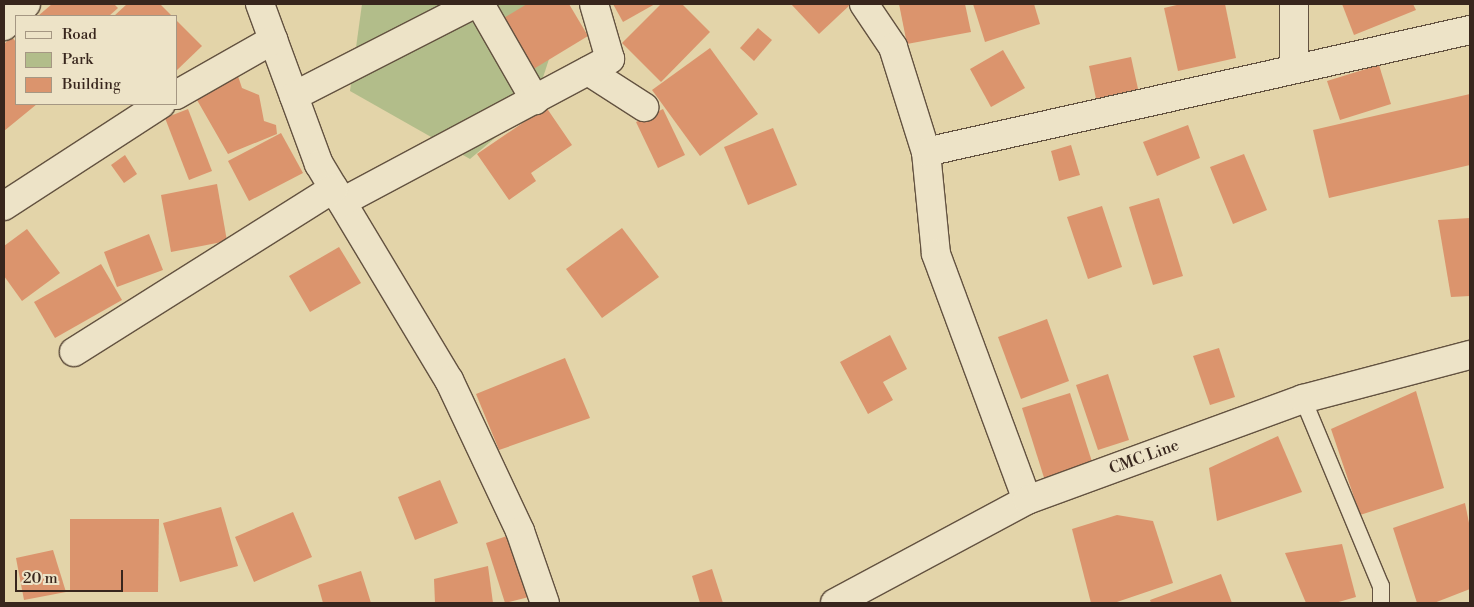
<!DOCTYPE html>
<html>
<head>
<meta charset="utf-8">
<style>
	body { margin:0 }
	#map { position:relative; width:1474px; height:607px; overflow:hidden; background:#e3d4a9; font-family:"Libre Bodoni",serif }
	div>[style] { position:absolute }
	.green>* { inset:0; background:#b2bd8a }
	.building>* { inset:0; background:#db946d }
	.roads { filter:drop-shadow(1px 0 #635240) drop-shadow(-1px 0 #635240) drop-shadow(0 1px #635240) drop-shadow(0 -1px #635240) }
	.lane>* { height:16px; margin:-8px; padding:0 8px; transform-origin:8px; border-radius:8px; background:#ede3c7 }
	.street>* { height:28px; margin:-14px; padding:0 14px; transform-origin:14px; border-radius:14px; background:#ede3c7 }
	span { translate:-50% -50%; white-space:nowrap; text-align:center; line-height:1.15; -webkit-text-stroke:4.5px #ede3c7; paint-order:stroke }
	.street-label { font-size:16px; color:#38261d }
	.frame { position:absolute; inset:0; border:5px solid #38261d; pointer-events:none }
	.legend { position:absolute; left:15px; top:15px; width:162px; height:90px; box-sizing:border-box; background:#ede3c7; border:1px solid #a59783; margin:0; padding:6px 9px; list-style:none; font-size:15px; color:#38261d }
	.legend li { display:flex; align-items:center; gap:10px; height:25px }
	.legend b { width:25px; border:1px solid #a59783 }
	.scale { position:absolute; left:15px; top:570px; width:108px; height:22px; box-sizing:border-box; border:2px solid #38261d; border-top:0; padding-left:6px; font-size:15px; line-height:18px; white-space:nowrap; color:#38261d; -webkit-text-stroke:4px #ede3c7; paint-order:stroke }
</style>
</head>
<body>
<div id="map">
	<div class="green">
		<i style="clip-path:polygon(362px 4px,567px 4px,534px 105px,470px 159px,350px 91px)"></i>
	</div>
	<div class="building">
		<i style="clip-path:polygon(52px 4px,114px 4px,118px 8px,109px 16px,38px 16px)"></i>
		<i style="clip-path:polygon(127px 4px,160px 4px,172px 16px,114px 16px)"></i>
		<i style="clip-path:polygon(527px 4px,569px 4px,588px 36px,527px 73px,497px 22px)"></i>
		<i style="clip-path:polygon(613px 4px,655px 4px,623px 22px)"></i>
		<i style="clip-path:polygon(661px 4px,682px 4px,710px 32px,661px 82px,622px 43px)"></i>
		<i style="clip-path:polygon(791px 4px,851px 4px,819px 34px)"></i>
		<i style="clip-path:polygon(899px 4px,965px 4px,971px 32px,907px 44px)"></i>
		<i style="clip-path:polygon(973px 4px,1034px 4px,1040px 24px,985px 42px)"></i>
		<i style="clip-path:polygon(1181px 4px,1225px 4px,1236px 58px,1178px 71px,1164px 8px)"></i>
		<i style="clip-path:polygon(1342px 4px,1413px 4px,1416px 10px,1354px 35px)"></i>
		<i style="clip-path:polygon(176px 20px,202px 46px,176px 71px)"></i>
		<i style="clip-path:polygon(758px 28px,772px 40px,754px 61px,740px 48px)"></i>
		<i style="clip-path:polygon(12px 37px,16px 42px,16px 104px,37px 104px,4px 131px,4px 44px)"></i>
		<i style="clip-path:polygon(710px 48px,758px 114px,700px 156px,652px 90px)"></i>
		<i style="clip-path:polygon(1003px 50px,1025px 88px,991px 107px,970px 69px)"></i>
		<i style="clip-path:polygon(1131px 57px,1142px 107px,1100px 117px,1089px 66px)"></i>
		<i style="clip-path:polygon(1379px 65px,1391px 104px,1340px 120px,1327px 81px)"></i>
		<i style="clip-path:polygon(218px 76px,238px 76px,242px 88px,259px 95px,264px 121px,276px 125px,277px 134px,228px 154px,197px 100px,213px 89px)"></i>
		<i style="clip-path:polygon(1470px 94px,1470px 165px,1329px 198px,1313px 130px)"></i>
		<i style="clip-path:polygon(546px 107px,572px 145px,531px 173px,536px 181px,509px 200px,477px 154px)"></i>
		<i style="clip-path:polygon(188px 109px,212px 171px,189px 180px,165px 118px)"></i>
		<i style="clip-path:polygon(663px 109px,685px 155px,658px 168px,636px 122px)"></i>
		<i style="clip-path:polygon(1188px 125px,1200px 158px,1157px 176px,1143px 142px)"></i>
		<i style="clip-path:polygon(773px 128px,797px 185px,748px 205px,724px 147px)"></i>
		<i style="clip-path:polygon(281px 133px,303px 173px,249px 201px,228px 161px)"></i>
		<i style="clip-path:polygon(1071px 145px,1080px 175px,1059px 181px,1051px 151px)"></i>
		<i style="clip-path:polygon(1244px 154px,1267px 210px,1233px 224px,1210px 167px)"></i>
		<i style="clip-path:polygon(125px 155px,137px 174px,124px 183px,111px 165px)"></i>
		<i style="clip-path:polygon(217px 184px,227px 241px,171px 252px,161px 195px)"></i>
		<i style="clip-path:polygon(1159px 198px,1183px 276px,1153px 285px,1129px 207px)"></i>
		<i style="clip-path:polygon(1102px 206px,1122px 267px,1088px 279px,1067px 217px)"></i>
		<i style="clip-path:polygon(1470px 218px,1470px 296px,1451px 297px,1438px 220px)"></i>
		<i style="clip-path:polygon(622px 228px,659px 277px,602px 318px,566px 269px)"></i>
		<i style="clip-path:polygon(27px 229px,60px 273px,22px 301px,4px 276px,4px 246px)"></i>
		<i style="clip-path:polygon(149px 234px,163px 270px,117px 287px,104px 252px)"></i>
		<i style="clip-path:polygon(339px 247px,361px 283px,310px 312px,289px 276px)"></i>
		<i style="clip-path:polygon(101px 264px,122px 300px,55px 338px,34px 302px)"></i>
		<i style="clip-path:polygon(1047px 319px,1069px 381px,1021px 399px,998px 337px)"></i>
		<i style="clip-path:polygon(890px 335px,907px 369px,883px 382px,893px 400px,868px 414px,840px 362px)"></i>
		<i style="clip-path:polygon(1219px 348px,1235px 397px,1210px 405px,1193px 356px)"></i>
		<i style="clip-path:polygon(565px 358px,590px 418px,499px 450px,476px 394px)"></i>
		<i style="clip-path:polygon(1108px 374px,1129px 440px,1098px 450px,1076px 385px)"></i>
		<i style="clip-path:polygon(1416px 391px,1444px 488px,1360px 515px,1331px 429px)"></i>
		<i style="clip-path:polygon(1070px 393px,1094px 468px,1046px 484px,1022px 408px)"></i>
		<i style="clip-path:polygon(1278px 436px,1302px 492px,1217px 521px,1209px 468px)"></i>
		<i style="clip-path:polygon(440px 480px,458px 523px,415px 540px,398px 497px)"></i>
		<i style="clip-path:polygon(1465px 503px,1470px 528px,1470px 589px,1434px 603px,1417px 603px,1393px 528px)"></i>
		<i style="clip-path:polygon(221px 507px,238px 566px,180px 582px,163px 523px)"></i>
		<i style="clip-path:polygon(293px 512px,312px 557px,254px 582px,235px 537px)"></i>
		<i style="clip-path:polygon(1117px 515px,1153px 521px,1173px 583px,1114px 603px,1091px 603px,1072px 529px)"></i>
		<i style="clip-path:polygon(70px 519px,159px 519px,158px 592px,70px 592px)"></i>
		<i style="clip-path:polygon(513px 534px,533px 596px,505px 603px,486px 543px)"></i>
		<i style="clip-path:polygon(1342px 544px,1356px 597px,1335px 603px,1306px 603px,1285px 553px)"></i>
		<i style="clip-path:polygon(53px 550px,66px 592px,24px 600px,16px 558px)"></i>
		<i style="clip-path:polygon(488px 566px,493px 603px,435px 603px,434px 579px)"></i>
		<i style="clip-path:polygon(712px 569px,723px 603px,700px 603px,692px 576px)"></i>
		<i style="clip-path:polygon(361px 571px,371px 603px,323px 603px,318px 585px)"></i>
		<i style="clip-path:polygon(1221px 574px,1232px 603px,1151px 603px,1150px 600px)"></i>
	</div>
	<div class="roads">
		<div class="lane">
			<i style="left:1303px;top:399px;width:203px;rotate:67.4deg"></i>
			<i style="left:1381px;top:586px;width:17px;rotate:90deg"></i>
		</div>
		<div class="street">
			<i style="left:260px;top:4px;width:171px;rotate:69.8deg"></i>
			<i style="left:319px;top:164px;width:252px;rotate:59deg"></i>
			<i style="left:449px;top:380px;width:167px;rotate:64.8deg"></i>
			<i style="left:520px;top:531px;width:76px;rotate:70.9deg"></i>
			<i style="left:480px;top:4px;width:111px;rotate:60.2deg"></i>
			<i style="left:864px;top:4px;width:52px;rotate:56deg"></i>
			<i style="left:893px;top:47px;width:110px;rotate:72.6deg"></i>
			<i style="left:926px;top:152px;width:102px;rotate:84.4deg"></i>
			<i style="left:936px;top:254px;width:262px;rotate:69.7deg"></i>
			<i style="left:4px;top:26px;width:31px;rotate:-45deg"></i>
			<i style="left:1294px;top:68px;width:64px;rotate:-90deg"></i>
			<i style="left:588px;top:71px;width:67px;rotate:32.7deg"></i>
			<i style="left:176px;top:95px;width:112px;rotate:-29.6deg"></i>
			<i style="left:294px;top:96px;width:202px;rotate:-27.1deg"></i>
			<i style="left:926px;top:152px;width:558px;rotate:-12.64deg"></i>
			<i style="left:342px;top:202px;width:304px;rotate:-28.1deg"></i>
			<i style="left:610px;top:59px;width:57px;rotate:-106.2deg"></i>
			<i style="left:4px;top:206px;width:187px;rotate:-33deg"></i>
			<i style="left:74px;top:352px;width:307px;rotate:-32.2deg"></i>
			<i style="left:835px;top:603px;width:218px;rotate:-28.2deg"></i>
			<i style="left:1027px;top:500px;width:294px;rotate:-20.1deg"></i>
			<i style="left:1303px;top:399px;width:173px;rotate:-14.8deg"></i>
		</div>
	</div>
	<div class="street-label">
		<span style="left:1144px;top:457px;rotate:-20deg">CMC Line</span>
	</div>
	<div class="frame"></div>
	<ul class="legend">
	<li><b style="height:6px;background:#ede3c7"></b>Road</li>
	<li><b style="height:14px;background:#b2bd8a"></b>Park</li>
	<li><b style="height:14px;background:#db946d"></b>Building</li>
	</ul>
	<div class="scale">20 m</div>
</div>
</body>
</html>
